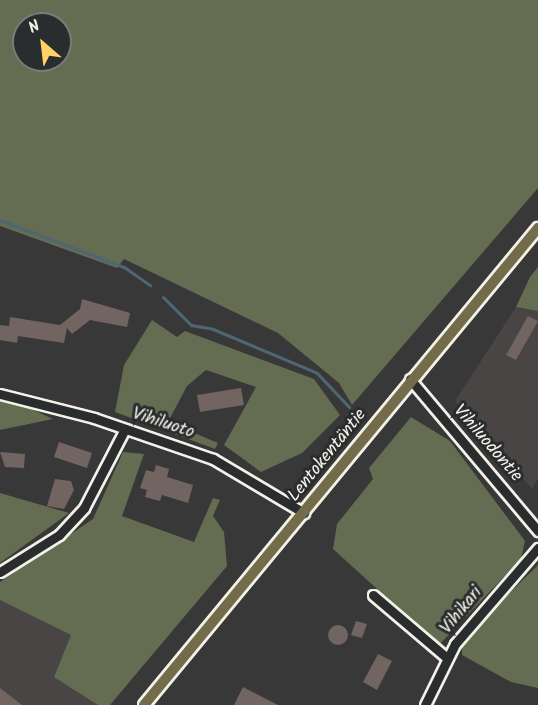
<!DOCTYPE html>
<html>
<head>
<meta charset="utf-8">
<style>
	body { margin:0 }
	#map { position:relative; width:538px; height:705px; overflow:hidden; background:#383838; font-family:Kalam,sans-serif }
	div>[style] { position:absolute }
	.built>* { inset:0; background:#494544 }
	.green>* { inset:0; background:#646c52 }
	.stream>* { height:3px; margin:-1.5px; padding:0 1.5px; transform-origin:1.5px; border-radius:1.5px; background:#4f6774 }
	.building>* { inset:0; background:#726460 }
	.round { border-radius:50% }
	.roads { filter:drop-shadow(2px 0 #f4f1e8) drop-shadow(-2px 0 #f4f1e8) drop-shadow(0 2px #f4f1e8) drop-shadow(0 -2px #f4f1e8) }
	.minor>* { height:9px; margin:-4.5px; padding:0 4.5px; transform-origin:4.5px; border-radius:4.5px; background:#2a2d2e }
	.major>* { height:10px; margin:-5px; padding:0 5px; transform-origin:5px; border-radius:5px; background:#736c4b }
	span { translate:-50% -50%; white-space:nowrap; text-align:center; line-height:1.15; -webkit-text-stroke:6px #2a2d2e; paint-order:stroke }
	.street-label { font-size:18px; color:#f4f1e8 }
	.north { position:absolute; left:12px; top:12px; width:60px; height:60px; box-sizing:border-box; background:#2a2d2e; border:2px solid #7b7b78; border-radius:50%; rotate:332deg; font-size:16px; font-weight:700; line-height:24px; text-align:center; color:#f4f1e8 }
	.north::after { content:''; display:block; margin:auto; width:21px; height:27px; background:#ffd166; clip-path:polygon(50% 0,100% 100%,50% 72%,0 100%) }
</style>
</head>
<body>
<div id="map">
	<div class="built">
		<i style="clip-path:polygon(516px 307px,538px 311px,538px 479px,532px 489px,455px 401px)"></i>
		<i style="clip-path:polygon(0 588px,86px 609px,107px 705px,0 705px)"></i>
	</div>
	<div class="green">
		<i style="clip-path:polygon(evenodd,0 0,538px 0,538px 188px,352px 405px,339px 383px,278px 333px,124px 259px,117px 268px,0 226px,0 0,24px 24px,60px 24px,60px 60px,24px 60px,24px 24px)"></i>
		<i style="clip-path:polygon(538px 267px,538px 311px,516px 307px,530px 277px)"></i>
		<i style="clip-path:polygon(152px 320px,177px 337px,185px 331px,314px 379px,340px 415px,302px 453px,261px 472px,224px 445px,256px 387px,206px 370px,187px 386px,168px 422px,218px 443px,215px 449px,115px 412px,124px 365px)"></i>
		<i style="clip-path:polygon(0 400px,16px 402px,53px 419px,0 430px)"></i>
		<i style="clip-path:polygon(411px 417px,450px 441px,525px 541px,521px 559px,439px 645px,333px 549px,337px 524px,373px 479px,369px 468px)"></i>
		<i style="clip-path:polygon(123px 452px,144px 454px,122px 516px,194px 542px,213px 498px,220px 500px,213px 516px,224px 532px,227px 566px,110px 705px,98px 705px,54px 677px,71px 635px,0 600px,0 582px,93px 519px)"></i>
		<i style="clip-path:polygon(0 493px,69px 513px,0 563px)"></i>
		<i style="clip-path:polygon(538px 565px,538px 688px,511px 682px,462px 655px,462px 645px,479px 623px)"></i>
	</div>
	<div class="stream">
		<i style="left:0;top:220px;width:133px;rotate:20.8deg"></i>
		<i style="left:124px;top:267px;width:32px;rotate:35deg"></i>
		<i style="left:163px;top:297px;width:40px;rotate:45deg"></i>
		<i style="left:191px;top:325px;width:22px;rotate:10deg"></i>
		<i style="left:213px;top:329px;width:113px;rotate:22.9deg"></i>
		<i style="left:317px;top:373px;width:47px;rotate:46.7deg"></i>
	</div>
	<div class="building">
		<i style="clip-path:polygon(82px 299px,130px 313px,127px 327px,90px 320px,72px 334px,67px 328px,64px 343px,18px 336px,17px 343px,0 340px,0 325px,9px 326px,10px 317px,60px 325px,80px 309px)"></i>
		<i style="clip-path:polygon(528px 316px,538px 321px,516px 360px,506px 355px)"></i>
		<i style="clip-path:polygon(241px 388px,244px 405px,200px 412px,197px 395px)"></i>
		<i style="clip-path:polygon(59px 442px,92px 453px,87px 468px,54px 457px)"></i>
		<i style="clip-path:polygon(0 452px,25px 454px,24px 468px,5px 467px)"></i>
		<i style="clip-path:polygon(156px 465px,169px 469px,167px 477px,193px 485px,188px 503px,162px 495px,160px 501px,145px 497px,147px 490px,140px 488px,146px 470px,154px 472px)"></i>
		<i style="clip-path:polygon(55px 479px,71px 481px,74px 490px,64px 509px,47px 506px)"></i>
		<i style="clip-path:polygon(356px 621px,367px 624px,362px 638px,351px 635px)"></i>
		<i class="round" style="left:328px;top:625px;width:20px;height:20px"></i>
		<i style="clip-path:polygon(378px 654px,392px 661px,377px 690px,363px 682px)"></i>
		<i style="clip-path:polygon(243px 687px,278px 705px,234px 705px)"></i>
		<i style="clip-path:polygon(0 688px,22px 705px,0 705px)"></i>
	</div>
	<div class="roads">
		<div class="minor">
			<i style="left:410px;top:379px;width:199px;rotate:49.9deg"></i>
			<i style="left:0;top:394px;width:97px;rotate:14.3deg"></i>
			<i style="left:94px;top:418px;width:126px;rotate:19deg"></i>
			<i style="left:213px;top:459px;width:106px;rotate:30.7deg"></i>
			<i style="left:0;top:572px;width:70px;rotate:-32.1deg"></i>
			<i style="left:59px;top:535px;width:37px;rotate:-47deg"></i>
			<i style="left:84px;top:508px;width:89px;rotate:-62.6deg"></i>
			<i style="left:373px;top:595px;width:97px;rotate:40.4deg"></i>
			<i style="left:425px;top:705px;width:68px;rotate:-63.8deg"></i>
			<i style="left:455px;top:644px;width:127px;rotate:-49.2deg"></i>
		</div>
		<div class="major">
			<i style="left:144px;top:705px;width:619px;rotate:-50.44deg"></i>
		</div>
	</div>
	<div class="street-label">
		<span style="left:163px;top:424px;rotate:18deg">Vihiluoto</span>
		<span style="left:487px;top:444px;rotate:49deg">Vihiluodontie</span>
		<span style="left:328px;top:456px;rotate:-51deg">Lentokentäntie</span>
		<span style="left:462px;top:611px;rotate:-51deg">Vihikari</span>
	</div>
	<div class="north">N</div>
</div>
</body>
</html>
